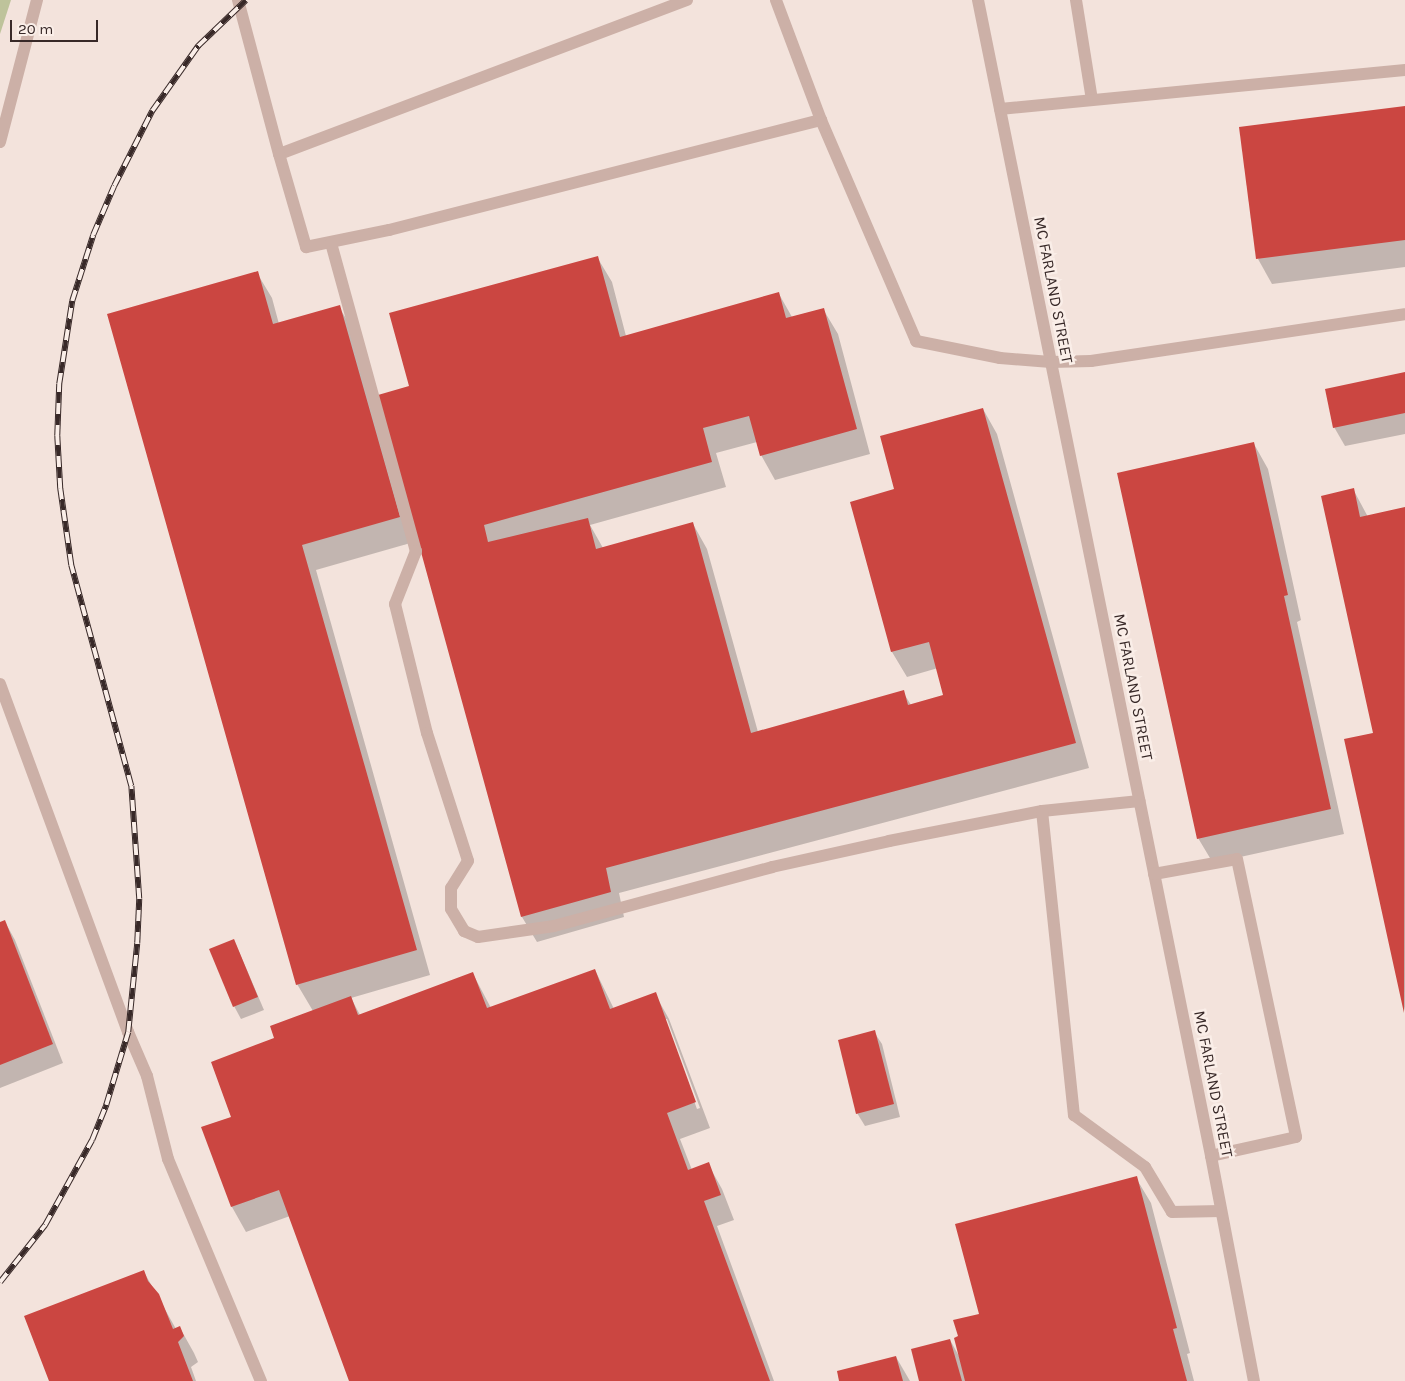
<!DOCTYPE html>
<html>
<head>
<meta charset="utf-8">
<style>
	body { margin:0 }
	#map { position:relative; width:1405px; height:1381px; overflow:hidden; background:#f3e3dc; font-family:Karla,sans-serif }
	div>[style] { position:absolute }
	.green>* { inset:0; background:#bec39b }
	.shadow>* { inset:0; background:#0003 }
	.building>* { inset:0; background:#cb4641 }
	.minor>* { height:12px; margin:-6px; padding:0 6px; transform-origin:6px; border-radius:6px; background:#ccb0a7 }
	.rail>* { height:5.5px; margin-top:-2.75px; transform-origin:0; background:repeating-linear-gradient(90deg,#faeee8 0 11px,#382928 0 22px); box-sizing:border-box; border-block:1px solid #382928 }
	span { translate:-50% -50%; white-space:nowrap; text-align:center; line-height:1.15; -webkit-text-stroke:5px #faeee8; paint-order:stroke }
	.street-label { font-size:16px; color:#382928 }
	.scale { position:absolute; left:10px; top:20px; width:88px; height:22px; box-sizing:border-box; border:2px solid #382928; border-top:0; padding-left:6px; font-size:15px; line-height:18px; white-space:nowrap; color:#382928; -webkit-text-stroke:4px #faeee8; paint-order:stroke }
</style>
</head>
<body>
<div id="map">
	<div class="green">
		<i style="clip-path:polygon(0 0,11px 0,0 34px)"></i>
	</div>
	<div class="shadow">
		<i style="clip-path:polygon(1405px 108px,1405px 267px,1272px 284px,1258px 259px)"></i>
		<i style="clip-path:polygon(597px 257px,612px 282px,626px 336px,779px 294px,792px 317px,823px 309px,838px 334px,870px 454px,775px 480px,761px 455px,757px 442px,716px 453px,726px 487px,590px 525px,603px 548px,693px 524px,707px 549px,758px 732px,903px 692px,911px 705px,945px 696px,938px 668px,907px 677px,892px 652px,851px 503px,896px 490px,983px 409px,997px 434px,1089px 768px,619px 893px,624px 917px,537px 942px,522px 917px,410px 387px)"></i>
		<i style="clip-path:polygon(evenodd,257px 273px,272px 298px,279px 324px,339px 307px,354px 332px,414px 542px,316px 570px,430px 975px,351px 998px,360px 1015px,473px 974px,491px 1008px,595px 970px,614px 1009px,655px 994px,669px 1019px,710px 1128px,680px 1139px,692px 1170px,708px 1164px,722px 1189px,734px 1220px,717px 1226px,774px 1381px,351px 1381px,290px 1216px,246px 1232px,232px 1207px,203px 1128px,233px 1118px,276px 1039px,313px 1011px,297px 984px,257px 273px,664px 1019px,667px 1019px,700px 1108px,697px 1109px,664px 1019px)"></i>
		<i style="clip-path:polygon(1405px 374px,1405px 434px,1345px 446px,1334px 427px)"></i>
		<i style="clip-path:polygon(1254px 444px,1268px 469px,1301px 620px,1297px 622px,1344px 834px,1213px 863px,1198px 838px)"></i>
		<i style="clip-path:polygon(1353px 489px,1368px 517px,1405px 509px,1405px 1011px,1345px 740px,1375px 733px)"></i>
		<i style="clip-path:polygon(5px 922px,15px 940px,63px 1063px,0 1088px,0 923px)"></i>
		<i style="clip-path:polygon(234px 940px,264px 1010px,241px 1019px,234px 1006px)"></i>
		<i style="clip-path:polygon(874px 1032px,882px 1044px,900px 1117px,865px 1126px,857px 1113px)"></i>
		<i style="clip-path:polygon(1136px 1178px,1151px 1203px,1190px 1353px,1187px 1354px,1194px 1381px,920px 1381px,950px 1340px,959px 1356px,959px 1337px,981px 1314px)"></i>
		<i style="clip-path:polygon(144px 1272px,176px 1329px,180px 1328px,194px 1353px,198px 1362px,191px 1367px,196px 1381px,50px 1381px)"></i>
		<i style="clip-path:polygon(896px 1357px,910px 1381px,840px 1381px)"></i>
	</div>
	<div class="building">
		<i style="clip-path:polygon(1405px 106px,1405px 240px,1256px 259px,1239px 127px)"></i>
		<i style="clip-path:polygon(598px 256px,620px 337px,779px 292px,786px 318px,824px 308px,857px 429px,760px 456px,749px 416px,703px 428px,712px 462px,484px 525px,488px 542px,588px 518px,596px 549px,693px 522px,751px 733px,904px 690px,908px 705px,943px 695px,929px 642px,891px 652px,850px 502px,894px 489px,880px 436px,983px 408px,1076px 743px,606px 868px,611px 892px,521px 917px,378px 395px,409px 386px,389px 313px)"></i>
		<i style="clip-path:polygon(258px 271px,273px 324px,340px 305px,400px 517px,302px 545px,417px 950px,296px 985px,107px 314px)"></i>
		<i style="clip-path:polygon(1405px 372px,1405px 413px,1333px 428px,1325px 389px)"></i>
		<i style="clip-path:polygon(1254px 442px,1288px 595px,1284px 596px,1331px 809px,1197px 839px,1117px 473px)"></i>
		<i style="clip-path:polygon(1354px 488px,1360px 517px,1405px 507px,1404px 1013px,1344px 739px,1373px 733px,1321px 496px)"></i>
		<i style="clip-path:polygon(5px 920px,53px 1044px,0 1065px,0 922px)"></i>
		<i style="clip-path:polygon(234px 939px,258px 997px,233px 1007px,209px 949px)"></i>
		<i style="clip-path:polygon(595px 969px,610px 1009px,656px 992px,696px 1102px,667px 1113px,688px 1170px,709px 1162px,721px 1195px,704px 1201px,770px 1381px,349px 1381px,279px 1190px,231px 1207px,201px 1127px,231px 1117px,211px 1062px,274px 1038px,270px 1026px,351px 996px,358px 1015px,473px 972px,487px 1008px)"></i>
		<i style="clip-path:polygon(875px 1030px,894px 1104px,856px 1114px,838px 1040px)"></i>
		<i style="clip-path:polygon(1137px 1176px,1177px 1328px,1173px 1329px,1187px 1381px,965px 1381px,954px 1338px,958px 1336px,953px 1320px,979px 1314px,955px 1224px)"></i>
		<i style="clip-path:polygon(144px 1270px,148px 1281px,159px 1294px,173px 1329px,180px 1326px,184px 1336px,178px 1342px,193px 1381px,49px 1381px,24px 1316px)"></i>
		<i style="clip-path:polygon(950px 1339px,962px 1381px,919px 1381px,911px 1349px)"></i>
		<i style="clip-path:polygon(896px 1356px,903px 1381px,839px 1381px,837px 1371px)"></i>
	</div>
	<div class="minor">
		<i style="left:238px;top:0;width:159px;rotate:75.1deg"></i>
		<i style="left:687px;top:0;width:436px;rotate:159.3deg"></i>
		<i style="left:279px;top:154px;width:97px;rotate:73.8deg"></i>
		<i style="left:306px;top:247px;width:85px;rotate:-11.6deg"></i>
		<i style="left:389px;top:230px;width:446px;rotate:-14.3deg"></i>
		<i style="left:821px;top:120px;width:128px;rotate:-110.6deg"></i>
		<i style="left:978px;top:0;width:1179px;rotate:78.6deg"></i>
		<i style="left:1211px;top:1156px;width:229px;rotate:79.2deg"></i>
		<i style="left:1076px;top:0;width:101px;rotate:80.9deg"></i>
		<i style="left:1000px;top:109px;width:407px;rotate:-5.5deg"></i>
		<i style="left:821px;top:120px;width:241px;rotate:66.7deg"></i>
		<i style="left:916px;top:341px;width:86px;rotate:11.4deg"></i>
		<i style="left:1000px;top:358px;width:51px;rotate:4.5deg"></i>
		<i style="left:1051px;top:362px;width:40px;rotate:-1.4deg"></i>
		<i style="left:1091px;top:361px;width:317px;rotate:-8.5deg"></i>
		<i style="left:0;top:142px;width:147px;rotate:-75.4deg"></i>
		<i style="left:331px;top:243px;width:320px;rotate:74.6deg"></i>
		<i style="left:416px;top:551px;width:57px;rotate:111.6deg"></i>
		<i style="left:395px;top:604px;width:133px;rotate:76.1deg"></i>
		<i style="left:427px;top:733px;width:134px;rotate:72.2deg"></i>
		<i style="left:468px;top:861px;width:32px;rotate:122deg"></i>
		<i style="left:451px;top:888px;width:21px;rotate:90deg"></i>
		<i style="left:451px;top:909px;width:26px;rotate:59deg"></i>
		<i style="left:464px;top:931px;width:15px;rotate:23deg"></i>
		<i style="left:478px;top:937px;width:77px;rotate:-8.2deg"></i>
		<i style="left:554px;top:926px;width:226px;rotate:-15.1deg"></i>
		<i style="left:772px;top:867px;width:120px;rotate:-12.5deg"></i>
		<i style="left:889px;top:841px;width:156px;rotate:-11.1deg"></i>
		<i style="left:1042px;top:811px;width:98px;rotate:-5.9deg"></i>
		<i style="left:0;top:684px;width:371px;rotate:69.8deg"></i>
		<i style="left:128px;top:1032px;width:48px;rotate:66.6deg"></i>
		<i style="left:147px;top:1076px;width:86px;rotate:75.8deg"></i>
		<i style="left:168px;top:1159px;width:241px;rotate:67.3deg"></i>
		<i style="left:1042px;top:811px;width:306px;rotate:84deg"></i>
		<i style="left:1074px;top:1115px;width:88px;rotate:36.2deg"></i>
		<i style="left:1145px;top:1167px;width:52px;rotate:59deg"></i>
		<i style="left:1172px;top:1212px;width:49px;rotate:-1.2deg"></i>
		<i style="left:1154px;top:874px;width:84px;rotate:-10.2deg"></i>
		<i style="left:1237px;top:859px;width:284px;rotate:78deg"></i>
		<i style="left:1296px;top:1137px;width:87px;rotate:167.4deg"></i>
	</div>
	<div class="rail">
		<i style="left:0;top:1282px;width:73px;rotate:-51.7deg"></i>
		<i style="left:45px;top:1225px;width:97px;rotate:-61.1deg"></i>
		<i style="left:92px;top:1140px;width:38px;rotate:-68deg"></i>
		<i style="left:106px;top:1105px;width:76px;rotate:-73.2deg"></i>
		<i style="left:128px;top:1032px;width:89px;rotate:-84.2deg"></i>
		<i style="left:137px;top:943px;width:44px;rotate:-87.4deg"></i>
		<i style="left:139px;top:899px;width:113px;rotate:-94deg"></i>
		<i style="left:131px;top:786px;width:229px;rotate:-105.2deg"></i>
		<i style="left:71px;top:565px;width:77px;rotate:-98.2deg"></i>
		<i style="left:60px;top:489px;width:53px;rotate:-93.2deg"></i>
		<i style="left:57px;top:436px;width:52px;rotate:-87.8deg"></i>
		<i style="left:59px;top:384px;width:84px;rotate:-81.1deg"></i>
		<i style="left:72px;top:301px;width:69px;rotate:-72.3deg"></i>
		<i style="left:93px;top:235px;width:53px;rotate:-66.8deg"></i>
		<i style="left:114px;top:186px;width:84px;rotate:-63.1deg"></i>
		<i style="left:152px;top:111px;width:80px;rotate:-54.7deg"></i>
		<i style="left:198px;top:46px;width:66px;rotate:-43.8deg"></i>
	</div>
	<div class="street-label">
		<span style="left:1053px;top:290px;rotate:79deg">MC FARLAND STREET</span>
		<span style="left:1133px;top:687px;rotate:79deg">MC FARLAND STREET</span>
		<span style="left:1213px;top:1084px;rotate:79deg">MC FARLAND STREET</span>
	</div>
	<div class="scale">20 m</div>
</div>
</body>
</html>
